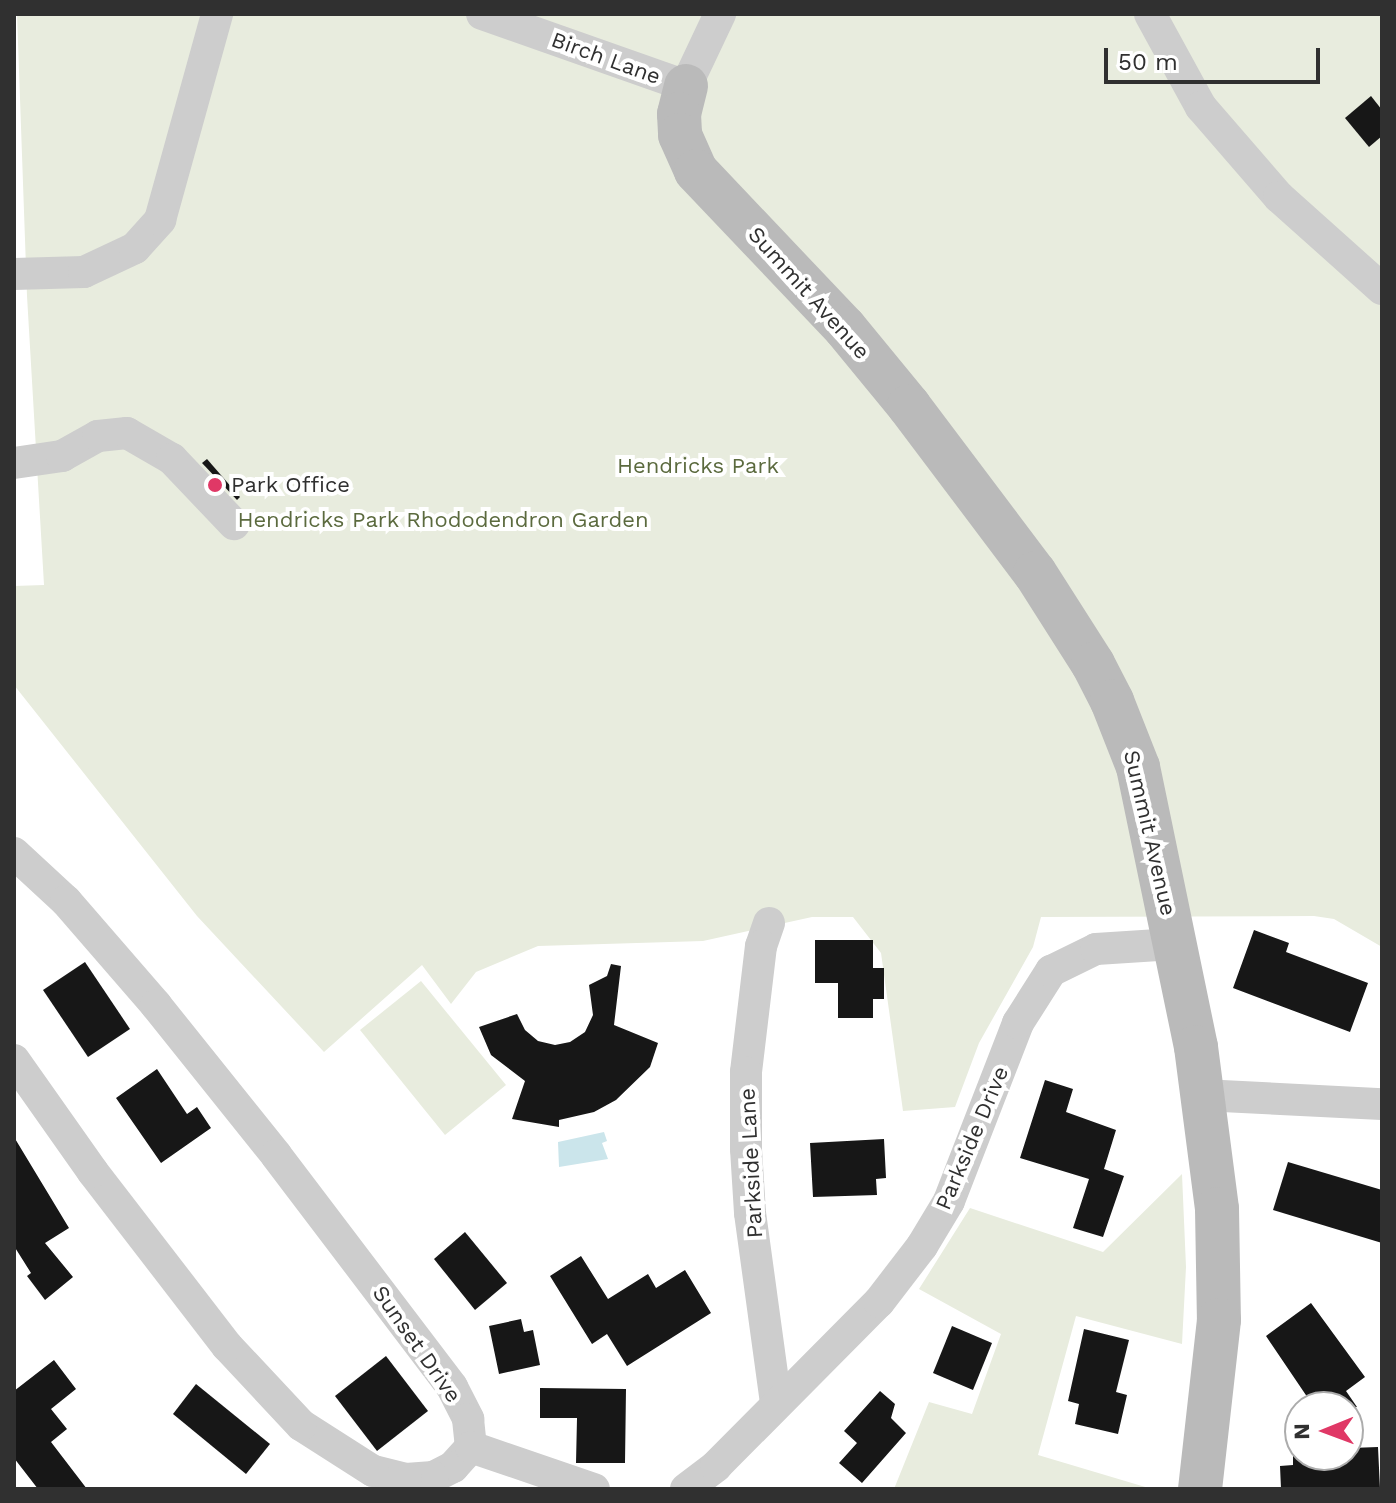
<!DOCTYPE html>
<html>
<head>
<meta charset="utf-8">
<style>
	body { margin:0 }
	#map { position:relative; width:1396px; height:1503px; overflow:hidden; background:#fff; font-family:"Work Sans",sans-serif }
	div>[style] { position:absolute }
	.green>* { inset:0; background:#e8ecde }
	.water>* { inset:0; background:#cbe5eb }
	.building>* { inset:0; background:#171717 }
	.street>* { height:32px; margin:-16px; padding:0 16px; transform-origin:16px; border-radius:16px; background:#cdcdcd }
	.secondary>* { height:44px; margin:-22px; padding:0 22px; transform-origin:22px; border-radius:22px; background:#bababa }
	.dots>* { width:22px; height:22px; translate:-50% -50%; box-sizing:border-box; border:4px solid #fff; border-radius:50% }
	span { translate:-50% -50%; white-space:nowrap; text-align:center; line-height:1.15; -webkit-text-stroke:8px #fff; paint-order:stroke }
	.street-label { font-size:22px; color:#303030 }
	.park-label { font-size:22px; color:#5b6a3e }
	.poi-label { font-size:22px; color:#303030 }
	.left { translate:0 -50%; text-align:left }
	.frame { position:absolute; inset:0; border:16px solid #303030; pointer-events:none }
	.north { position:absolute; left:1284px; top:1391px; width:80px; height:80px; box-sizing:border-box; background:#fff; border:2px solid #acacac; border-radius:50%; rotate:269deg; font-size:22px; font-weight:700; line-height:32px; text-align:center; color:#303030 }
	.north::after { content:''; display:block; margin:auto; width:28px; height:36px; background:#e03866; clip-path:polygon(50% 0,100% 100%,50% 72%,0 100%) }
	.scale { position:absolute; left:1104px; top:48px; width:216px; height:36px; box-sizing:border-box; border:4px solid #303030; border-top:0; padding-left:10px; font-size:24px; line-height:28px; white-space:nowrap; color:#303030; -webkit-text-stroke:6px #fff; paint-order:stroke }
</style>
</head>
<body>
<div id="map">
	<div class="green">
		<i style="clip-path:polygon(17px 14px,1382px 14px,1382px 947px,1334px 919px,1314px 916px,1041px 917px,1033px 947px,979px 1043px,955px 1107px,903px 1111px,881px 953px,853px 917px,812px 917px,703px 941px,538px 946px,476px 972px,451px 1004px,422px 965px,324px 1052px,197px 916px,14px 685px,14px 586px,44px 585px,27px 296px)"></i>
		<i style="clip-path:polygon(421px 981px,506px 1085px,445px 1135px,360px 1030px)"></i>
		<i style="clip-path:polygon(1182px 1174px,1186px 1267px,1182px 1344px,1076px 1316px,1038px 1455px,1152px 1489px,894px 1489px,929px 1402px,972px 1414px,1001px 1334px,919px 1289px,970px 1208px,1103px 1252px)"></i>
	</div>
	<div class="water">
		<i style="clip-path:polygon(604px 1132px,607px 1141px,602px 1143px,608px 1159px,559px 1167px,558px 1142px)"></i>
	</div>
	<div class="building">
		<i style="clip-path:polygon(1371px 96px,1382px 110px,1382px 136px,1369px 147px,1345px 118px)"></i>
		<i style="clip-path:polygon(207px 459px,240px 497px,237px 500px,202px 463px)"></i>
		<i style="clip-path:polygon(1254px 930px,1289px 943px,1286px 952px,1368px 983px,1350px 1032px,1233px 988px)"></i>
		<i style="clip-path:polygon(815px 940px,873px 940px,873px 968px,884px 968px,884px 999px,873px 999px,873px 1018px,838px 1018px,838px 983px,815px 983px)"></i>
		<i style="clip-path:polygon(85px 962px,130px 1029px,88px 1057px,43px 990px)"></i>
		<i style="clip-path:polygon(611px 964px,621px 966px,614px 1025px,658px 1043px,650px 1067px,616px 1100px,594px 1112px,559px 1120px,559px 1127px,512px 1119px,525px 1081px,491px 1055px,479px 1027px,517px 1014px,525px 1030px,538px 1041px,555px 1045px,570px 1042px,585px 1032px,593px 1015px,589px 985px,607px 976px)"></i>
		<i style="clip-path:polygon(157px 1069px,187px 1114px,197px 1107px,211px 1128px,161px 1163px,116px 1098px)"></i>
		<i style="clip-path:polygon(1045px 1080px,1073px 1089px,1066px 1112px,1116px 1130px,1104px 1169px,1124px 1176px,1103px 1237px,1073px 1228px,1089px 1179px,1020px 1158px)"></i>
		<i style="clip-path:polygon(14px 1137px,69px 1228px,45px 1243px,73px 1277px,45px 1300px,27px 1276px,31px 1273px,14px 1246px)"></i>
		<i style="clip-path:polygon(884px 1139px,886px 1178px,876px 1179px,877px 1195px,813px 1197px,810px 1143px)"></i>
		<i style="clip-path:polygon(1288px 1162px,1382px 1190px,1382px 1243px,1273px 1210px)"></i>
		<i style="clip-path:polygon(465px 1232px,507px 1283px,475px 1310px,434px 1259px)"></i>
		<i style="clip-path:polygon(581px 1256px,608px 1299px,648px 1274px,656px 1288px,685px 1270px,711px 1313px,627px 1366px,607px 1334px,592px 1344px,550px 1276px)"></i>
		<i style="clip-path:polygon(1311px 1303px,1365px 1377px,1346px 1391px,1357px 1407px,1314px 1407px,1266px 1336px)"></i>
		<i style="clip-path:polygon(521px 1319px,524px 1332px,533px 1330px,540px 1365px,499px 1374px,489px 1326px)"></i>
		<i style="clip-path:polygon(952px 1326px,992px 1343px,973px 1390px,933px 1373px)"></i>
		<i style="clip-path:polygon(1084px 1329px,1129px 1340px,1116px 1392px,1127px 1395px,1118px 1434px,1075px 1424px,1079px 1404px,1068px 1401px)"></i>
		<i style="clip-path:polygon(386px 1356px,428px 1411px,377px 1451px,335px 1396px)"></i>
		<i style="clip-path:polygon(54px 1360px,76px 1389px,51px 1409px,67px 1429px,51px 1442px,87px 1489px,38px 1489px,14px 1458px,14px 1391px)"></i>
		<i style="clip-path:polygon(196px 1384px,270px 1444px,246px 1474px,173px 1414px)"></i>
		<i style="clip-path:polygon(540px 1388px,626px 1389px,625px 1463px,576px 1463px,577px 1418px,540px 1418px)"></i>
		<i style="clip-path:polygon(880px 1391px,895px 1404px,891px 1418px,906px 1433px,862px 1483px,839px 1463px,857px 1443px,844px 1431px)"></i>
		<i style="clip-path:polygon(1378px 1447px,1380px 1489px,1281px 1489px,1280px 1466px,1293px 1465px,1293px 1455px,1351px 1455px,1351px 1448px)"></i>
	</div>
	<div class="street">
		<i style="left:482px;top:14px;width:216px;rotate:19.4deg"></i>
		<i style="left:686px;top:86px;width:80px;rotate:-64.7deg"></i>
		<i style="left:1150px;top:14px;width:106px;rotate:61.3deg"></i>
		<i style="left:1201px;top:107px;width:119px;rotate:49.1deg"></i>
		<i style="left:1279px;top:197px;width:138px;rotate:41.8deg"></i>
		<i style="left:14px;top:274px;width:70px;rotate:-1.6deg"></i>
		<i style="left:84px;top:272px;width:56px;rotate:-25.2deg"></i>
		<i style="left:135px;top:248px;width:38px;rotate:-48deg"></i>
		<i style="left:160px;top:220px;width:214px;rotate:-74.5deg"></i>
		<i style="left:14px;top:463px;width:49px;rotate:-8.3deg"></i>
		<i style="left:62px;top:456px;width:41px;rotate:-29.1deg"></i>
		<i style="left:98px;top:436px;width:29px;rotate:-6deg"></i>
		<i style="left:127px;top:433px;width:52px;rotate:30deg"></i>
		<i style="left:172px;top:459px;width:90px;rotate:46.4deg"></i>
		<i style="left:14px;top:853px;width:71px;rotate:42.7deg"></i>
		<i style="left:66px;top:901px;width:138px;rotate:49.1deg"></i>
		<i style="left:156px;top:1005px;width:192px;rotate:51.3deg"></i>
		<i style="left:276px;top:1155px;width:291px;rotate:52.8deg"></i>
		<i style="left:452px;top:1387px;width:36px;rotate:63deg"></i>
		<i style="left:468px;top:1419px;width:28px;rotate:84deg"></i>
		<i style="left:471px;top:1447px;width:27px;rotate:132deg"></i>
		<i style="left:453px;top:1467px;width:22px;rotate:153deg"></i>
		<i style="left:433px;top:1477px;width:27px;rotate:176deg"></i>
		<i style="left:406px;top:1479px;width:34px;rotate:-166deg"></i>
		<i style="left:373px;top:1471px;width:85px;rotate:-147.4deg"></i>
		<i style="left:301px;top:1425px;width:108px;rotate:-133.1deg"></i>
		<i style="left:227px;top:1346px;width:220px;rotate:-127.6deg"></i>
		<i style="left:93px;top:1172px;width:137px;rotate:-125.2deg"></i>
		<i style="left:769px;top:923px;width:24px;rotate:109deg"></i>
		<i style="left:761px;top:946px;width:127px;rotate:96.8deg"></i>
		<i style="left:746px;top:1072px;width:77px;rotate:90deg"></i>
		<i style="left:746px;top:1149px;width:64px;rotate:86.4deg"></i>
		<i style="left:750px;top:1213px;width:192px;rotate:82.2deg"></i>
		<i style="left:1202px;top:1095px;width:180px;rotate:2.9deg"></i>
		<i style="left:471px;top:1447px;width:130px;rotate:18.9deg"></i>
		<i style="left:686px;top:1489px;width:38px;rotate:-37deg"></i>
		<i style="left:716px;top:1466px;width:231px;rotate:-45.2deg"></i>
		<i style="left:879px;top:1302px;width:71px;rotate:-52.5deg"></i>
		<i style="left:922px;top:1246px;width:52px;rotate:-59deg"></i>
		<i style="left:949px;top:1201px;width:191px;rotate:-68.8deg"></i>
		<i style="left:1018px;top:1023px;width:62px;rotate:-57.6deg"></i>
		<i style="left:1051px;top:971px;width:50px;rotate:-26.1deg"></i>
		<i style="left:1096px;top:949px;width:78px;rotate:-3.7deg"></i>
	</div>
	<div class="secondary">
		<i style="left:686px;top:86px;width:29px;rotate:104deg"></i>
		<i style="left:679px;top:114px;width:21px;rotate:87deg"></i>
		<i style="left:680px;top:135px;width:39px;rotate:66deg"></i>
		<i style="left:696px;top:171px;width:216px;rotate:46.5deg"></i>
		<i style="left:845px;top:328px;width:101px;rotate:50.6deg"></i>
		<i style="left:909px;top:406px;width:209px;rotate:53deg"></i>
		<i style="left:1035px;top:573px;width:108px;rotate:57.5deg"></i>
		<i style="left:1093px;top:664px;width:42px;rotate:62.8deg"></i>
		<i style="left:1112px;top:701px;width:71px;rotate:68.5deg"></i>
		<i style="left:1138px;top:767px;width:286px;rotate:78.3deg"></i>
		<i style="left:1196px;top:1047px;width:163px;rotate:82.6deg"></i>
		<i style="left:1217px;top:1209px;width:111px;rotate:89deg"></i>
		<i style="left:1219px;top:1320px;width:170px;rotate:96.4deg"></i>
	</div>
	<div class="dots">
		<i style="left:215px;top:485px;background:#e03866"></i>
	</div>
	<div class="street-label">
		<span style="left:606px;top:58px;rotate:20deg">Birch Lane</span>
		<span style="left:809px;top:293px;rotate:48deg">Summit Avenue</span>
		<span style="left:1150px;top:833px;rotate:77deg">Summit Avenue</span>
		<span style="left:972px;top:1138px;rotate:-67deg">Parkside Drive</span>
		<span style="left:751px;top:1163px;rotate:-93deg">Parkside Lane</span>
		<span style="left:417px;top:1344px;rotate:55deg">Sunset Drive</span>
	</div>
	<div class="park-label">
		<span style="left:698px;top:466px">Hendricks Park</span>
		<span style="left:443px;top:520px">Hendricks Park Rhododendron Garden</span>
	</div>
	<div class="poi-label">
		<span class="left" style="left:231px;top:485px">Park Office</span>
	</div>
	<div class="frame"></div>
	<div class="north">N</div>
	<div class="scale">50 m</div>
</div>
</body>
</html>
